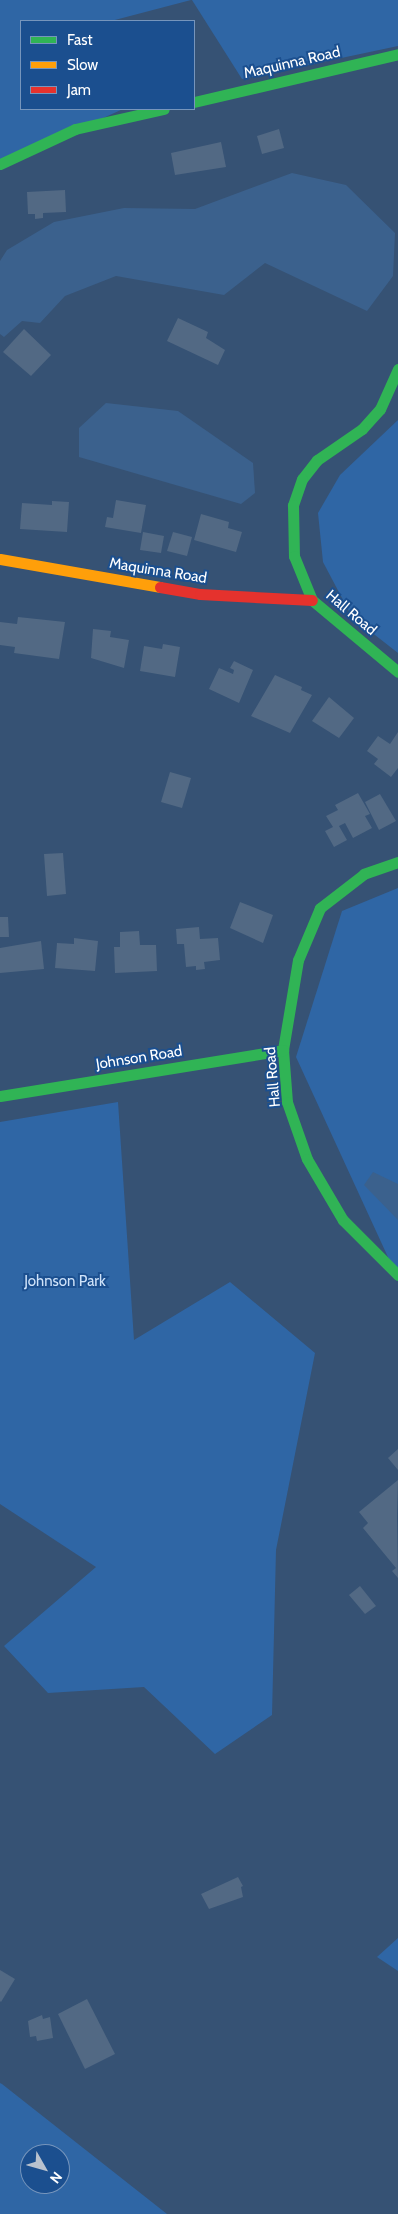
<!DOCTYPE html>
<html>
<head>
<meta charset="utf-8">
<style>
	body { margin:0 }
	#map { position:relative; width:398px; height:2214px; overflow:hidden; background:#365274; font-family:Cabin,sans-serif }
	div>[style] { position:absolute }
	.green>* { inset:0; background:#2f66a5 }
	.water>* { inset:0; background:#3b618d }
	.building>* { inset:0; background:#526984 }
	.fast>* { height:11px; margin:-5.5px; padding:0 5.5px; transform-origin:5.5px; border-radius:5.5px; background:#30b455 }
	.slow>* { height:11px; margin:-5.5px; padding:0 5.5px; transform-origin:5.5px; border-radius:5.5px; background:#ff9f0a }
	.jam>* { height:11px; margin:-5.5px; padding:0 5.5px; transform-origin:5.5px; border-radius:5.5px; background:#e5322d }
	span { translate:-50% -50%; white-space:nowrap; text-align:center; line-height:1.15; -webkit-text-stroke:4px #1b4f8f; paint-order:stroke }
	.street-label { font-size:15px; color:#fff }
	.park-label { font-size:15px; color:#cfe3fa }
	.legend { position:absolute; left:20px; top:20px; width:175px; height:90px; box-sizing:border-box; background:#1b4f8f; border:1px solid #7695bc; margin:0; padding:6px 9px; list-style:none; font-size:15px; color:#fff }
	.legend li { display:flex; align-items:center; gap:10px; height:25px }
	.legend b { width:25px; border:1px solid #7695bc }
	.north { position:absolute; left:20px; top:2144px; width:50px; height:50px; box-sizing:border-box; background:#1b4f8f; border:1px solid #7695bc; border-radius:50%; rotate:128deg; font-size:14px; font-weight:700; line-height:20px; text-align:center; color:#fff }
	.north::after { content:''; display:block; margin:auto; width:18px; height:22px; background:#b9c2ce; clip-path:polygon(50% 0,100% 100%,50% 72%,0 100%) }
</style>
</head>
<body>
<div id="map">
	<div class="green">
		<i style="clip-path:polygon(0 0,191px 0,111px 21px,21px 21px,21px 109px,123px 109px,0 165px)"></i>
		<i style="clip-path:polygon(192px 0,398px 0,398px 46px,242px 79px)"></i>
		<i style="clip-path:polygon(398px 420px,398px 653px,352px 617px,323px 562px,318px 513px,340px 475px)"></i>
		<i style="clip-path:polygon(398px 888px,398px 1272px,393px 1268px,296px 1057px,342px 911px)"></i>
		<i style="clip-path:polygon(118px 1102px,134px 1340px,230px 1282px,315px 1353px,276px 1550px,272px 1715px,215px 1754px,144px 1687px,48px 1693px,4px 1646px,96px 1567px,0 1504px,0 1122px)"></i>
		<i style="clip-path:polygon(398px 1938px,398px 1971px,377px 1957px)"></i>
		<i style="clip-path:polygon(evenodd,0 2083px,2px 2084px,167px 2214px,0 2214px,0 2083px,30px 2154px,60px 2154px,60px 2184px,30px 2184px,30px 2154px)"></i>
	</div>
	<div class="water">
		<i style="clip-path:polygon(292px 173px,346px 185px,395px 233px,393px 276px,367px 311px,265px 263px,224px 295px,116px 276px,65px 296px,40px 323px,22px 321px,4px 337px,0 334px,0 261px,7px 250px,54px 222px,124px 208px,195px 209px)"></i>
		<i style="clip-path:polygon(106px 403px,178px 411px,253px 463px,255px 493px,241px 504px,79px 457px,79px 428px)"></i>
		<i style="clip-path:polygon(373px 1172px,398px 1184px,398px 1220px,364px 1185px)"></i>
	</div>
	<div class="building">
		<i style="clip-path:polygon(279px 129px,284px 148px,262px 154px,257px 136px)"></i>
		<i style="clip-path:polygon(221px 142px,226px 167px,175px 175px,171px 153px)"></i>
		<i style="clip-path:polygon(65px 190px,66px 212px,43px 213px,43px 218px,35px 219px,35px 214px,28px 214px,27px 192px)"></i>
		<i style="clip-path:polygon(178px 318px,208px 332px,206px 338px,225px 350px,218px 365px,167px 341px)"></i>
		<i style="clip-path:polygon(24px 329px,51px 355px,31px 376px,3px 352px)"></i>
		<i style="clip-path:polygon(116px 500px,146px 505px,141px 533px,105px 527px,107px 517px,113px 518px)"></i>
		<i style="clip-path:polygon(52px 501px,69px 502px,67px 532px,20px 529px,22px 503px,52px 505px)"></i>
		<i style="clip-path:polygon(201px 514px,229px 522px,228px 528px,242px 532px,236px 552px,194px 540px)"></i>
		<i style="clip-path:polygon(143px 532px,164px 536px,161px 553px,140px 550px)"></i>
		<i style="clip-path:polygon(173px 532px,192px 537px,187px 556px,167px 551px)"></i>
		<i style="clip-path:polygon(18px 617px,65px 622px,59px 659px,14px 653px,15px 647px,0 645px,0 622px,17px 624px)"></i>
		<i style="clip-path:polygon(93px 629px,111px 631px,110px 637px,129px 640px,124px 668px,91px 658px)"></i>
		<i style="clip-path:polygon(163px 644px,180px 647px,175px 677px,140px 671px,144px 646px,162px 649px)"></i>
		<i style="clip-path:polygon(234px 661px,253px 670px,239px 703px,209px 689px,219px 668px,233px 674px,234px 670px,230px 668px)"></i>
		<i style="clip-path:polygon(275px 675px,302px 687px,301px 690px,312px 695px,290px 733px,251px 716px)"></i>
		<i style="clip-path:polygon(329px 697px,354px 718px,339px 738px,312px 721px)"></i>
		<i style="clip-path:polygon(398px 732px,398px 768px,391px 777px,374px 764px,378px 759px,367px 751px,378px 736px,390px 744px)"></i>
		<i style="clip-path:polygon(170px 772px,191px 778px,182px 808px,161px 802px)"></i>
		<i style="clip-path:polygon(358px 793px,370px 814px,365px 816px,372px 828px,353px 838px,345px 823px,339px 826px,347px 840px,334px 847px,325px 831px,333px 827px,326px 816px,338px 810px,335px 805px)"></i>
		<i style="clip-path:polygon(380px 794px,396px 821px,379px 830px,365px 802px)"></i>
		<i style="clip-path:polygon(63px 853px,66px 894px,47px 896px,44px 854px)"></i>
		<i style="clip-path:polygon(240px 902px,273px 915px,263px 943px,230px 928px)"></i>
		<i style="clip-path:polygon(0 917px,8px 917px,9px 937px,0 937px)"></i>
		<i style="clip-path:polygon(199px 927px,200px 939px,218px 938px,220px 960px,204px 962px,205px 969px,196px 970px,196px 966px,186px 967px,184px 944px,177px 944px,176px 929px)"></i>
		<i style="clip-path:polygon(139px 931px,140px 945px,156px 945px,157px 971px,115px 973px,114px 947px,120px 947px,120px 932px)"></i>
		<i style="clip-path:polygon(74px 938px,98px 941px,95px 971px,55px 968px,57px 943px,74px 944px)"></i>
		<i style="clip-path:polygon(41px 941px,44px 969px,0 973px,0 948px)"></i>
		<i style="clip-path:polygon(398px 1449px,398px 1470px,388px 1458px)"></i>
		<i style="clip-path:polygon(398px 1480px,397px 1516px,398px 1578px,392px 1571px,396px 1568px,363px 1528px,368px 1523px,359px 1512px)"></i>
		<i style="clip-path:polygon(360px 1586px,376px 1606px,365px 1614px,349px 1595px)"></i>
		<i style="clip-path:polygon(238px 1877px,243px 1886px,241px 1887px,243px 1897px,209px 1909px,201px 1894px)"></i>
		<i style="clip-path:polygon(0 1970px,15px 1979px,1px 2002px,0 2001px)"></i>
		<i style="clip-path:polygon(87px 1999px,115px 2054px,85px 2069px,58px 2014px)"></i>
		<i style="clip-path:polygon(42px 2015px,43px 2019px,50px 2017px,53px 2038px,37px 2041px,36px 2036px,30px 2037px,28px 2021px)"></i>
	</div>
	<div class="fast">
		<i style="left:194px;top:102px;width:210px;rotate:-13.2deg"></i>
		<i style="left:0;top:164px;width:83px;rotate:-25deg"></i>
		<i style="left:75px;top:129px;width:91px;rotate:-12.7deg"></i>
		<i style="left:398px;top:369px;width:44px;rotate:114.2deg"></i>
		<i style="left:380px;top:409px;width:27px;rotate:132deg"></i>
		<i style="left:362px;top:429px;width:55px;rotate:145.4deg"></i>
		<i style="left:317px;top:460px;width:24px;rotate:128deg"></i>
		<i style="left:302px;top:479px;width:28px;rotate:109deg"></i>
		<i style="left:293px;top:505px;width:51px;rotate:88.9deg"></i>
		<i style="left:294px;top:556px;width:48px;rotate:67.8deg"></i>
		<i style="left:312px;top:600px;width:112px;rotate:39.9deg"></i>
		<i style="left:398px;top:862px;width:36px;rotate:161deg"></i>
		<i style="left:364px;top:874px;width:56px;rotate:142.3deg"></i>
		<i style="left:320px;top:908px;width:56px;rotate:112.9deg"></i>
		<i style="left:298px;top:960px;width:91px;rotate:99.5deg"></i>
		<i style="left:283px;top:1050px;width:52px;rotate:85.6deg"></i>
		<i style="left:287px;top:1102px;width:60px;rotate:70.7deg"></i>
		<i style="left:307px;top:1159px;width:71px;rotate:59.5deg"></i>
		<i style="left:343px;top:1220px;width:78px;rotate:45deg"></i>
		<i style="left:0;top:1096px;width:287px;rotate:-9.2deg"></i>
	</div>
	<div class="slow">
		<i style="left:0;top:559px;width:162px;rotate:9.9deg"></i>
	</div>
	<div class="jam">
		<i style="left:160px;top:587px;width:41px;rotate:9.9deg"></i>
		<i style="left:200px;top:594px;width:112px;rotate:3.1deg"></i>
	</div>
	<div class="street-label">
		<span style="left:292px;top:63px;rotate:-13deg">Maquinna Road</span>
		<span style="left:158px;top:571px;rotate:9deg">Maquinna Road</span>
		<span style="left:351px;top:613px;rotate:40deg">Hall Road</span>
		<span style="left:139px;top:1058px;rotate:-9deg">Johnson Road</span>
		<span style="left:273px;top:1077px;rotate:-95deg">Hall Road</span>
	</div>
	<div class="park-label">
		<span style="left:65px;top:1282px">Johnson Park</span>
	</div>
	<ul class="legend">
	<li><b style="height:6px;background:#30b455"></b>Fast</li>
	<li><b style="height:6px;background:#ff9f0a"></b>Slow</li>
	<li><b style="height:6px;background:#e5322d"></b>Jam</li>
	</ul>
	<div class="north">N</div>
</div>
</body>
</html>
